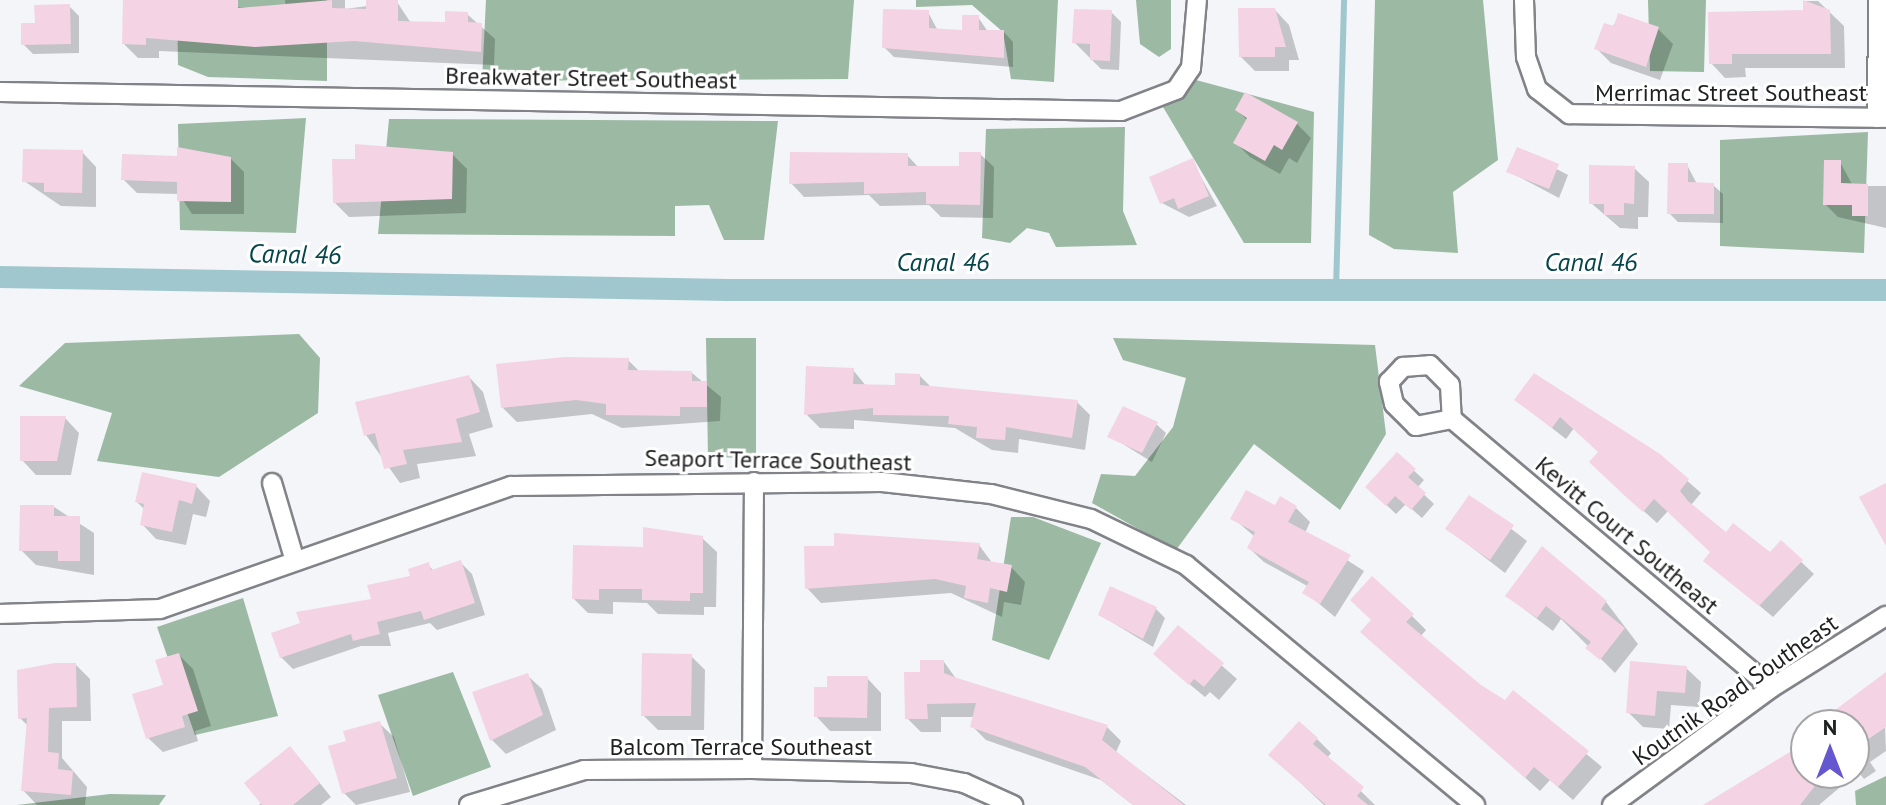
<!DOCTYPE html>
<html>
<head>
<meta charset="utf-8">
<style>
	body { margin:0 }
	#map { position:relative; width:1886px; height:805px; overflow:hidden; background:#f3f5f9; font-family:"PT Sans",sans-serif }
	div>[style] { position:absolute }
	.forest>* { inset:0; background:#9cb9a3 }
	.shadow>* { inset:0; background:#0003 }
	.stream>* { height:6px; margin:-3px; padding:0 3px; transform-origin:3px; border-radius:3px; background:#9fc7cd }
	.canal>* { height:22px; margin:-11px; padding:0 11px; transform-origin:11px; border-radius:11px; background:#9fc7cd }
	.building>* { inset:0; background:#f4d3e4 }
	.roads { filter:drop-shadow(2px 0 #828388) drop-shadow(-2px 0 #828388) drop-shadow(0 2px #828388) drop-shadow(0 -2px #828388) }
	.street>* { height:18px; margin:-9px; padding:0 9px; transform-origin:9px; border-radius:9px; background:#fff }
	span { translate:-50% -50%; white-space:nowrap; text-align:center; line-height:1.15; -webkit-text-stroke:6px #fff; paint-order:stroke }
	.street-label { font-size:24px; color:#1e1f20 }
	.water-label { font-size:26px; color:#05454c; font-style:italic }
	.north { position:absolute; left:1790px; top:709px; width:80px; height:80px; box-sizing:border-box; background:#fff; border:2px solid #a5a5a6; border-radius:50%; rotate:0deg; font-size:22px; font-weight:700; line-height:32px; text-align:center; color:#1e1f20 }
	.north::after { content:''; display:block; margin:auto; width:28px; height:36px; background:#6457d0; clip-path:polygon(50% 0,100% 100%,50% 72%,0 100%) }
</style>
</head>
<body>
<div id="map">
	<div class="forest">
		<i style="clip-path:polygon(177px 0,327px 0,327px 81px,208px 77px,178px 65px)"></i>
		<i style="clip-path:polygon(486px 0,854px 0,848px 79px,482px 81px)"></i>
		<i style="clip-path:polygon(916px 0,1058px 0,1054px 82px,1011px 79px,1003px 32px,972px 5px,916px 7px)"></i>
		<i style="clip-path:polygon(1136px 0,1171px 0,1171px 49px,1159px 57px,1140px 44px)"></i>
		<i style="clip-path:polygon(1375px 0,1483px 0,1498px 160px,1453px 192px,1458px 253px,1394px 249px,1369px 235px)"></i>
		<i style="clip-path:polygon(1648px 0,1706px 0,1704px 72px,1650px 71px)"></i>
		<i style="clip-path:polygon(1196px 80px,1314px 112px,1311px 243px,1244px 243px,1163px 107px)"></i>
		<i style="clip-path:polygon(306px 118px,296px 233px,180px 230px,178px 124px)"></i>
		<i style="clip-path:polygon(389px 119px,778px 121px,764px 240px,724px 240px,709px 205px,675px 206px,675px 236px,378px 234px)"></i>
		<i style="clip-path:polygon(1125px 127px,1123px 211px,1137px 245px,1056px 247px,1049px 233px,1027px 228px,1010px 243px,982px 238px,986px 129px)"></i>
		<i style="clip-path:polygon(1868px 132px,1864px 253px,1720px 246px,1720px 140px)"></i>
		<i style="clip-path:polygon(299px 334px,320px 358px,318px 413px,219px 477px,97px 461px,112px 413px,19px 386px,65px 343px)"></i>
		<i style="clip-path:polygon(706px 338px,756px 338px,756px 458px,708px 457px)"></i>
		<i style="clip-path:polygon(1113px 338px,1375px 345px,1386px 434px,1340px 510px,1254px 444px,1176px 550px,1092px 503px,1101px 474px,1135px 476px,1173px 427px,1186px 378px,1123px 360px)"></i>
		<i style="clip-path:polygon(1011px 517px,1033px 517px,1101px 543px,1049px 660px,992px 640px)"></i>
		<i style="clip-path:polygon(243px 598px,278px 716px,195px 735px,157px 627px)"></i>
		<i style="clip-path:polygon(453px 672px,491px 767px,413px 796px,378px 695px)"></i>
		<i style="clip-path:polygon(1886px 776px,1886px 805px,1856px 805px,1855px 791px)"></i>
		<i style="clip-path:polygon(110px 794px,166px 795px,159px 805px,17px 805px)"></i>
	</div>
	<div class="shadow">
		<i style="clip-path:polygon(125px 0,286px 10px,285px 0,345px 0,345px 9px,397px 2px,411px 23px,447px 24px,467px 14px,495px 39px,494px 65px,159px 51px,159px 58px,138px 58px,124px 44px)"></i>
		<i style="clip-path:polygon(1805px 1px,1818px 1px,1844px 26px,1845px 68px,1745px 68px,1746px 77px,1725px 78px,1711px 63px,1805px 12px)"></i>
		<i style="clip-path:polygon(69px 6px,79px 16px,79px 53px,33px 54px,23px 44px)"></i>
		<i style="clip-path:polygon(1275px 10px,1289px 25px,1299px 60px,1289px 60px,1289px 71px,1255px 71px,1241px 57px)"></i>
		<i style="clip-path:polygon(928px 12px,938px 31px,964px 32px,978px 17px,988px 32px,1004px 32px,1013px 42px,1013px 67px,894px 57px,884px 47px)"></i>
		<i style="clip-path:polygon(1111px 12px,1121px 22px,1119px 70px,1101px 69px,1074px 42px)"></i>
		<i style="clip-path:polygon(1620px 16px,1658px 29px,1673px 44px,1660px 80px,1611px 63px,1597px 49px)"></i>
		<i style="clip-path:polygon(1237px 110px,1297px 124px,1311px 138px,1297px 163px,1289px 158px,1280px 174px,1250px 157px,1236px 143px,1248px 121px)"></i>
		<i style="clip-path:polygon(179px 149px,231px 159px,244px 172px,244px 214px,192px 214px,179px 194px,137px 193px,123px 179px,179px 158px)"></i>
		<i style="clip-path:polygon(1518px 149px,1568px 175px,1559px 198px,1508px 171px)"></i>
		<i style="clip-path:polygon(82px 152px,96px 167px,96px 207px,61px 206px,24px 181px)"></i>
		<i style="clip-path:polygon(452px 154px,467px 169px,466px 213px,349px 217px,335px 203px)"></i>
		<i style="clip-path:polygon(980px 154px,994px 167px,993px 218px,941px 217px,929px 205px,880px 206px,869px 195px,804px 197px,791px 183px,907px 155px,919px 168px,961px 168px)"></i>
		<i style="clip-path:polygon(1192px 161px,1217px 206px,1189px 217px,1162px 203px)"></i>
		<i style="clip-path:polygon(1840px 162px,1853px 186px,1886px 186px,1886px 228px,1838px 217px,1825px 204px)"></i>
		<i style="clip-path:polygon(1687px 165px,1697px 184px,1713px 185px,1723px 194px,1723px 223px,1678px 222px,1669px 213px)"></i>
		<i style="clip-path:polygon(1634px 168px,1649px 182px,1648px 217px,1638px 217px,1638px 229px,1620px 228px,1591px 203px)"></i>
		<i style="clip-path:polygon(628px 360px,640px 372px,692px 373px,721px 397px,720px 421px,622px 428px,592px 414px,517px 422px,502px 407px)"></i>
		<i style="clip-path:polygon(853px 370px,867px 387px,897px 388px,920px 376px,932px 388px,1077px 402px,1090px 415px,1085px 450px,1019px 439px,1018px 453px,992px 450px,955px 428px,854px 420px,854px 429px,820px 428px,807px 415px)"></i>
		<i style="clip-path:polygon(1534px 376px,1659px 456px,1701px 493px,1691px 505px,1726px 535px,1770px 555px,1781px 543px,1814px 574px,1773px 617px,1706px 561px,1713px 553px,1668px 511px,1657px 523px,1604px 475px,1600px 452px,1574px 428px,1566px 439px,1516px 400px)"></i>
		<i style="clip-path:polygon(469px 377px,483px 392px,493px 427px,469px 434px,476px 456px,417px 464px,420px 478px,400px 483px,366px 435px)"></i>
		<i style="clip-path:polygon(65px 418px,79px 433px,71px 475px,36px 475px,22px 460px)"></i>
		<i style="clip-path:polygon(1156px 424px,1166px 433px,1152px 462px,1110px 436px)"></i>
		<i style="clip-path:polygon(1397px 455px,1424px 480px,1417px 488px,1434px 504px,1422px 518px,1406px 504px,1396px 514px,1377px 496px)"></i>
		<i style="clip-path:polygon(196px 486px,210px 501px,206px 517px,193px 514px,186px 545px,156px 539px,142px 524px,145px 510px,137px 502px)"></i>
		<i style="clip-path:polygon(1470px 497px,1527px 541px,1505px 573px,1448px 529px)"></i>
		<i style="clip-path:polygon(54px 507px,94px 533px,94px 575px,36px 565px,21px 550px)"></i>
		<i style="clip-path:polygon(1276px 508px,1296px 508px,1310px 522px,1305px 533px,1364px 571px,1335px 617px,1305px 592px,1309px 587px,1264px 562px,1249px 548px,1255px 537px,1233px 518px)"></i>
		<i style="clip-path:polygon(645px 529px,702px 538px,717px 552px,716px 607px,704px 607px,704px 615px,658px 614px,647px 603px,613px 602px,613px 614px,588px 613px,574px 599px,644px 549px)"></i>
		<i style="clip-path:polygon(836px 535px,979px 545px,993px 564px,1011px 567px,1025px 582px,1021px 605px,1004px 602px,1002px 617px,951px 593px,821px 603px,807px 588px,836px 548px)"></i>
		<i style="clip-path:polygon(460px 562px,472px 574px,485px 615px,437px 630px,430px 623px,388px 633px,391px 646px,361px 646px,293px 669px,281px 657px,428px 565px,434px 571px)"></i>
		<i style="clip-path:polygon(1507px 596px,1606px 602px,1638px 644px,1615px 673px,1561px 619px,1553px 631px)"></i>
		<i style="clip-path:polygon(1156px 609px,1165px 618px,1153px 647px,1100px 615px)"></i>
		<i style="clip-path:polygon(1412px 616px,1426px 630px,1420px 637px,1479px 686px,1505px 702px,1513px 693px,1602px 767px,1573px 800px,1550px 780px,1540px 791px,1377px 646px,1373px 621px)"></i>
		<i style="clip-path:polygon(1178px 627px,1237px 679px,1219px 700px,1210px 692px,1205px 697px,1170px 668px)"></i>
		<i style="clip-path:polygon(179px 655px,193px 669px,211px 726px,195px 731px,198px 741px,163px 752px,148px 738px)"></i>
		<i style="clip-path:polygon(691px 656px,705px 670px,704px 730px,658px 730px,643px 715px)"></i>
		<i style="clip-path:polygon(944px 662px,957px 680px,1107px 727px,1121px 741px,1116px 752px,1186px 805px,1133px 805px,1101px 780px,986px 740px,972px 726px,975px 717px,941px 717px,941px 732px,921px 732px,907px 718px,923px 674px)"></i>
		<i style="clip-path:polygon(76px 665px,90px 679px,91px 721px,62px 721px,62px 758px,87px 787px,85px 805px,37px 805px,23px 790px,28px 726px,20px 718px)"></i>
		<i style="clip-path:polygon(1686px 668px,1701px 682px,1699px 707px,1671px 705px,1669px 729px,1643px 727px,1628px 712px)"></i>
		<i style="clip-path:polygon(527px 675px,542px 689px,556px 730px,506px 754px,492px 740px)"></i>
		<i style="clip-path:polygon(1883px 676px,1886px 751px,1870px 762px,1876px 771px,1864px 779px,1858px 772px,1819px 805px,1708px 805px,1806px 744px,1806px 773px,1854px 773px,1854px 725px,1817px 725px)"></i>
		<i style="clip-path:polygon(867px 678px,881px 693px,881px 731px,830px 731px,816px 716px)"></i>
		<i style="clip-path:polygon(379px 723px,394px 737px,410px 792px,356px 805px,344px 793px,349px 742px)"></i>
		<i style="clip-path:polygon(1317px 739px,1331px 753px,1327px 758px,1375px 805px,1324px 805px,1286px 769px)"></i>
		<i style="clip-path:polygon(302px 761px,331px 797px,321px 805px,259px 805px)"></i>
	</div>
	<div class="stream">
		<i style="left:1336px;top:290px;width:290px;rotate:-88.4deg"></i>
	</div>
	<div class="canal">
		<i style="left:0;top:277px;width:728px;rotate:1.02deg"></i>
		<i style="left:728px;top:290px;width:1158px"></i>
	</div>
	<div class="building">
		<i style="clip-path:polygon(123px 0,238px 0,238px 8px,332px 0,332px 8px,366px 9px,366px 0,398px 0,398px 21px,445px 22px,445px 11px,468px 12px,468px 22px,482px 23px,481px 52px,354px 41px,255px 47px,146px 38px,146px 45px,122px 44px)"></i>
		<i style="clip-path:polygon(1803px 0,1830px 10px,1831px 54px,1732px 54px,1732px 64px,1709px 64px,1708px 12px,1803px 10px)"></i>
		<i style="clip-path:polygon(70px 4px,71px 44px,21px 45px,21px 23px,35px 23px,34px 5px)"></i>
		<i style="clip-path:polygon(1238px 8px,1275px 8px,1286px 47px,1275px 47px,1275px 57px,1239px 57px)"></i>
		<i style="clip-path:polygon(883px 9px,929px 10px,929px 28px,962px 30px,962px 15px,979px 15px,979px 30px,1004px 30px,1004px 58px,882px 48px)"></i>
		<i style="clip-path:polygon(1074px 9px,1112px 10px,1110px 61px,1090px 60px,1090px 44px,1072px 43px)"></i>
		<i style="clip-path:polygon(1618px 13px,1659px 27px,1646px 67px,1594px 49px,1604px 23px,1614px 26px)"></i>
		<i style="clip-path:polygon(1245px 92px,1298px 122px,1282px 150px,1274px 145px,1265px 161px,1233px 143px,1247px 118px,1235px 110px)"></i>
		<i style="clip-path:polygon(355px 144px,453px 152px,452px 199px,333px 203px,332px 159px,355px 159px)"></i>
		<i style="clip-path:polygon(177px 147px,231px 157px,231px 202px,177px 201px,177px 182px,121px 180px,122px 154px,177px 156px)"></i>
		<i style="clip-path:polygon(1517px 147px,1559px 164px,1549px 189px,1506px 172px)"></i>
		<i style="clip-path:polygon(23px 149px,83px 150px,82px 193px,44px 192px,44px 183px,22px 182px)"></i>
		<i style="clip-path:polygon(790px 152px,908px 153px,908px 166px,959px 166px,959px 152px,981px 152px,980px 205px,926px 204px,926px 192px,864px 194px,864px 182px,789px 184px)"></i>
		<i style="clip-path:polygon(1193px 158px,1209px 196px,1178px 209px,1174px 198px,1160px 204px,1149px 177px)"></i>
		<i style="clip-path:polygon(1824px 160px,1841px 160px,1841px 183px,1868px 184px,1868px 216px,1852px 216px,1852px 205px,1823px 205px)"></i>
		<i style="clip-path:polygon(1668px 163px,1688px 163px,1688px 182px,1714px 183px,1714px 214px,1667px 214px)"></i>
		<i style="clip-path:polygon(1589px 165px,1635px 166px,1634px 204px,1624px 203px,1624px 215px,1604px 215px,1604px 204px,1589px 204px)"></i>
		<i style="clip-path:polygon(564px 357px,629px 358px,628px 370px,692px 371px,692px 381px,707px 381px,707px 407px,680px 407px,680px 416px,606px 415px,606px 404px,576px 400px,501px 408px,496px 364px)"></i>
		<i style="clip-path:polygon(806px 366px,854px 368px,853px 384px,895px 385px,895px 373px,920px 374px,920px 385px,1078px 400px,1072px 438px,1006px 427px,1005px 440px,976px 438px,977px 427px,948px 424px,949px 416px,873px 415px,873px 408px,804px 415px)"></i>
		<i style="clip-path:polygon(1534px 373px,1660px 454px,1689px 479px,1680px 491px,1688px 501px,1726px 532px,1733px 523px,1770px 552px,1781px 540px,1803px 560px,1759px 606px,1703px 561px,1710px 552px,1654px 499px,1643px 512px,1625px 496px,1589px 462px,1598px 452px,1560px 417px,1552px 428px,1514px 400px)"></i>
		<i style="clip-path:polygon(469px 375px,480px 412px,456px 419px,462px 442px,403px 450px,407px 464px,384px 469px,375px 433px,364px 436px,355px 402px)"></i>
		<i style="clip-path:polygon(1123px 406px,1158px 422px,1142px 453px,1107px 437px)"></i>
		<i style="clip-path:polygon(20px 416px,66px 416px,57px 461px,20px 461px)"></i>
		<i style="clip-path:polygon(1397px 452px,1416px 469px,1408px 477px,1426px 493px,1411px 510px,1395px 496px,1386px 506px,1365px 487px)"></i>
		<i style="clip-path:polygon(142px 472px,197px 484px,192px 504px,179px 500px,172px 532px,140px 525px,144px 504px,135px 502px)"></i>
		<i style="clip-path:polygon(1886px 483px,1886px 546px,1859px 497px)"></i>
		<i style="clip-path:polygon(1246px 490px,1275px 505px,1280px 496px,1297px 506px,1288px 522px,1351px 555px,1320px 604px,1302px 593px,1309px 582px,1247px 548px,1255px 532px,1230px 519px)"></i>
		<i style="clip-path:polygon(1469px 495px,1514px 525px,1490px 560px,1445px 529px)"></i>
		<i style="clip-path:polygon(20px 505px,54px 505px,54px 516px,80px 516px,80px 561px,58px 561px,58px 551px,19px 551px)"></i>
		<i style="clip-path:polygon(643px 527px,703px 536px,703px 593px,690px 593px,690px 601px,642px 600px,642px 589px,599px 589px,599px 600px,572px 599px,573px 545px,643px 547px)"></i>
		<i style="clip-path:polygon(834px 533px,980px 543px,977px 559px,1012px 565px,1007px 592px,990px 588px,988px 603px,964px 598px,966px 586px,935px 579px,805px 589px,804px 546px,834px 546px)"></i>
		<i style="clip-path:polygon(1542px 546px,1607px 601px,1601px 609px,1625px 628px,1600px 660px,1585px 648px,1591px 642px,1546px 606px,1537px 618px,1505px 596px)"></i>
		<i style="clip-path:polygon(461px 560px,475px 603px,424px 620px,421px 611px,377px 622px,380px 634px,353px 641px,351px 634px,280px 658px,271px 633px,300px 623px,296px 612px,371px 599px,367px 585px,410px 576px,408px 569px,429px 562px,431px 570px)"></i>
		<i style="clip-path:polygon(1372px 576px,1414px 614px,1406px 622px,1481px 685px,1505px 700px,1513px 690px,1589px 751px,1558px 787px,1534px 767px,1525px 778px,1360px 632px,1371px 620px,1350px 600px)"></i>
		<i style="clip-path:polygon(1110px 586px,1157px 607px,1143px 639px,1098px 615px)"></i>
		<i style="clip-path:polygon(1178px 625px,1224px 663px,1204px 687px,1194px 679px,1189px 685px,1153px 654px)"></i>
		<i style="clip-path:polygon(179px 653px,198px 711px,182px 716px,185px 727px,146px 739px,132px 694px,163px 685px,155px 660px)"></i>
		<i style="clip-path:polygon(642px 653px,692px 654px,691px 716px,641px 716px)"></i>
		<i style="clip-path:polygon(920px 660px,944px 660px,944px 673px,957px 678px,1108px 725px,1102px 740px,1184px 805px,1133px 805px,1085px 767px,970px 727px,976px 703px,927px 704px,928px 719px,905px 719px,904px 672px,920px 672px)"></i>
		<i style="clip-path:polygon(1630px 661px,1687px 666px,1685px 693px,1657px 691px,1655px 716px,1626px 713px)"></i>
		<i style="clip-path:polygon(55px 663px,76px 663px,77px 707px,49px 708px,48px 752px,59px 753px,58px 769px,73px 771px,71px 795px,21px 791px,27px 718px,18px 719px,17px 670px)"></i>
		<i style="clip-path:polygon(1886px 672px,1886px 727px,1854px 749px,1854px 725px,1815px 725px)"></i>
		<i style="clip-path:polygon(528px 673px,543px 715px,490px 741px,472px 692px)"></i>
		<i style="clip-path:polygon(827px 676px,868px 676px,867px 718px,814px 717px,814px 687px,827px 687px)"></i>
		<i style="clip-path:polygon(380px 721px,397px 778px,342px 794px,328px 746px,346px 741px,343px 731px)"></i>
		<i style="clip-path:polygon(1299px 721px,1318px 738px,1313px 744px,1364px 787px,1357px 796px,1368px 805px,1326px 805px,1268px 755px)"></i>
		<i style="clip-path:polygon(1806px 742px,1806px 773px,1818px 782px,1800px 805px,1703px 805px)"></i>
		<i style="clip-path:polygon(290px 746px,320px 783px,293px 805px,262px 805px,244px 783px)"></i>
	</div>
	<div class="roads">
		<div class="street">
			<i style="left:1524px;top:0;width:57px;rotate:88deg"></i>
			<i style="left:1526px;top:57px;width:34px;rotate:71deg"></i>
			<i style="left:1537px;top:89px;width:41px;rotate:38deg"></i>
			<i style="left:1569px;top:114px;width:317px;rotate:0.7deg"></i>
			<i style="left:0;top:92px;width:1121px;rotate:0.97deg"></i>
			<i style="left:1121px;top:111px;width:59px;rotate:-20.9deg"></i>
			<i style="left:1176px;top:90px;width:27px;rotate:-56deg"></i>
			<i style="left:1191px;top:68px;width:68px;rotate:-85deg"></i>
			<i style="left:1877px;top:118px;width:118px;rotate:-89.5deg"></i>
			<i style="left:1452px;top:419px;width:37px;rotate:169deg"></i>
			<i style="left:1416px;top:426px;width:31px;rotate:-135deg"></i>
			<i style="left:1394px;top:404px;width:23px;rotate:-103deg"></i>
			<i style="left:1389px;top:382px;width:21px;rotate:-47deg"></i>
			<i style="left:1403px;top:367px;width:27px;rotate:-4deg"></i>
			<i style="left:1430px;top:365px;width:28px;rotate:45deg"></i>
			<i style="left:1450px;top:385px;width:34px;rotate:87deg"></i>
			<i style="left:1452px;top:419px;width:417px;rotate:40.1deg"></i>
			<i style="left:272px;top:483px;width:81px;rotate:73.6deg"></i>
			<i style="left:0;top:614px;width:160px;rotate:-1.8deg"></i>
			<i style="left:160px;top:609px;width:372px;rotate:-19.3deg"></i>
			<i style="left:511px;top:486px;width:371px;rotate:-0.6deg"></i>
			<i style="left:882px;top:482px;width:110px;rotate:6.3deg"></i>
			<i style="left:991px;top:494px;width:103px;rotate:14deg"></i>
			<i style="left:1091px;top:519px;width:106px;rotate:25.8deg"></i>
			<i style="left:1186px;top:565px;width:376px;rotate:39.7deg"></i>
			<i style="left:752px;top:769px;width:287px;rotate:-89.6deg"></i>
			<i style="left:469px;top:805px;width:120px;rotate:-16.9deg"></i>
			<i style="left:584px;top:770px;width:168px;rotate:-0.3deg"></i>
			<i style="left:752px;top:769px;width:159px;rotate:1.4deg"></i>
			<i style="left:911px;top:773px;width:54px;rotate:10.7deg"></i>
			<i style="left:964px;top:783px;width:54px;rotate:24.2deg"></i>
			<i style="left:1612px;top:805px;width:197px;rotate:-36.3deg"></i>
			<i style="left:1771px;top:688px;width:136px;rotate:-32.1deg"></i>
		</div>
	</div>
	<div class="street-label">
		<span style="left:591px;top:78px;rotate:1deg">Breakwater Street Southeast</span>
		<span style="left:1731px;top:93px">Merrimac Street Southeast</span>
		<span style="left:778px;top:460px;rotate:1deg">Seaport Terrace Southeast</span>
		<span style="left:1627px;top:535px;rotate:40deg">Kevitt Court Southeast</span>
		<span style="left:1735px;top:690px;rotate:-35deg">Koutnik Road Southeast</span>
		<span style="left:741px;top:747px">Balcom Terrace Southeast</span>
	</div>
	<div class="water-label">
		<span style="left:295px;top:254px;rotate:1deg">Canal 46</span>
		<span style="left:943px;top:262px">Canal 46</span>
		<span style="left:1591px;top:262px">Canal 46</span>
	</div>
	<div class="north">N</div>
</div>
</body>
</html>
